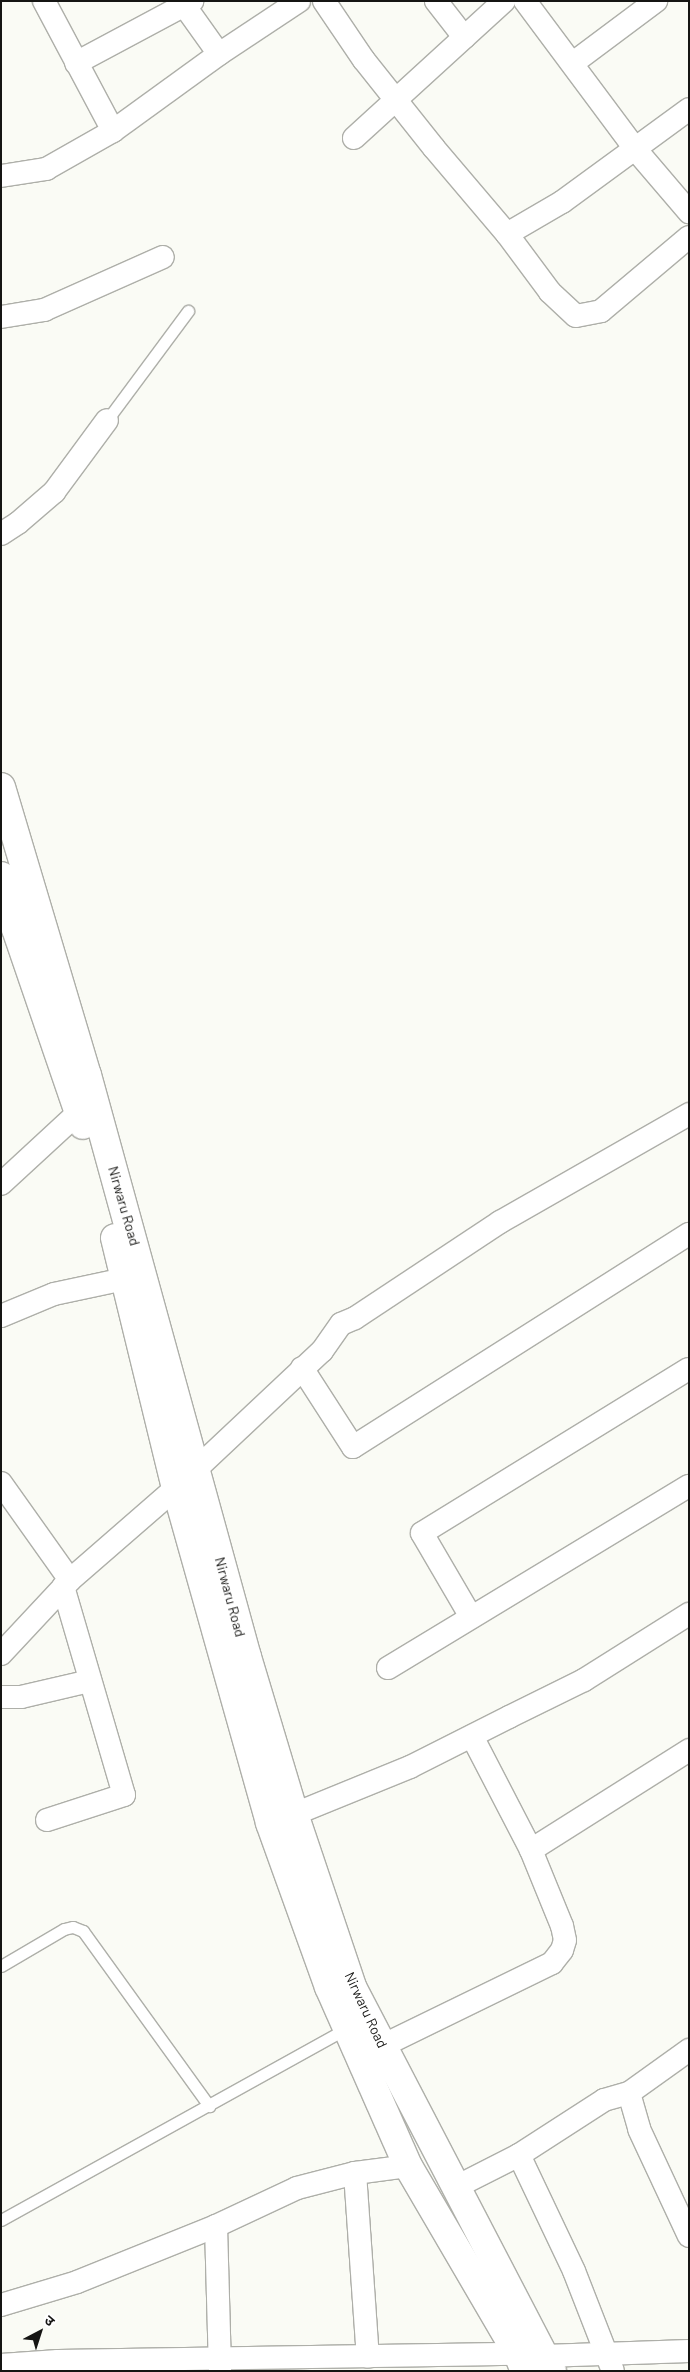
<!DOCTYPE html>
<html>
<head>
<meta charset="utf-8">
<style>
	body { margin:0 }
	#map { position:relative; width:690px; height:2372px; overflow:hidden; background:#fafbf5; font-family:Barlow,"Noto Sans Devanagari",sans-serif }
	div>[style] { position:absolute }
	.roads { filter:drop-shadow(1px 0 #aeafa9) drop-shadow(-1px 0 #aeafa9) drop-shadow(0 1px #aeafa9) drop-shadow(0 -1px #aeafa9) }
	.service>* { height:11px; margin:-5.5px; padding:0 5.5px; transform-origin:5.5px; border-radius:5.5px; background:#fff }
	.minor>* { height:22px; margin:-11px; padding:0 11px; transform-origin:11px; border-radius:11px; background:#fff }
	.tertiary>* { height:28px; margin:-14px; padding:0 14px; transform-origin:14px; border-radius:14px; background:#fff }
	span { translate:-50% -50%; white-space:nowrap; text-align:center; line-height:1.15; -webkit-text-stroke:4px #fff; paint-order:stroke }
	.street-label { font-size:14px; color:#151513 }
	.frame { position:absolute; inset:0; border:2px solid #151513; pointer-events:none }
	.north { position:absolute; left:15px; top:2307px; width:50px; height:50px; -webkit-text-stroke:4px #fff; paint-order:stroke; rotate:40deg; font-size:14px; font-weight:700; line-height:20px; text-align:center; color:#151513 }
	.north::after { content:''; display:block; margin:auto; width:18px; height:22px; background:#151513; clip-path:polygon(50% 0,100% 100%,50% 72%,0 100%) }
</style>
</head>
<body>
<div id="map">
	<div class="roads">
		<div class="service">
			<i style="left:107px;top:420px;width:136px;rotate:-53.4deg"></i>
			<i style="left:1px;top:1966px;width:73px;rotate:-30.4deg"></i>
			<i style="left:64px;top:1929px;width:9px;rotate:-13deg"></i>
			<i style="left:73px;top:1927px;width:11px;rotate:22deg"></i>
			<i style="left:83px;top:1931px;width:216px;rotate:54.2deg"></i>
			<i style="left:1px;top:2220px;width:396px;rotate:-29deg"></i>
		</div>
		<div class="minor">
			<i style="left:44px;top:1px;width:147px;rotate:62deg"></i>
			<i style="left:324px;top:1px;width:71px;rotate:55.9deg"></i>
			<i style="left:364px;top:60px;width:112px;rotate:51.5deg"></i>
			<i style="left:434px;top:148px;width:113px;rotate:49.7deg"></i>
			<i style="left:507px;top:234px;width:72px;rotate:53.4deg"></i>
			<i style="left:550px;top:292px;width:35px;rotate:43deg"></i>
			<i style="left:576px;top:316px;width:25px;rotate:-11deg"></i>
			<i style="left:601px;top:311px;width:115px;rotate:-40.1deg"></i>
			<i style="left:436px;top:1px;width:46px;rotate:52.1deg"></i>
			<i style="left:525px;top:1px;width:186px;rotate:53.3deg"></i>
			<i style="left:636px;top:150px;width:82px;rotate:49.5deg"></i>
			<i style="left:184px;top:5px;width:60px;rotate:54.5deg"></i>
			<i style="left:76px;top:63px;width:132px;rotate:-28.1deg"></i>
			<i style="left:573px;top:63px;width:104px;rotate:-36.8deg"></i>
			<i style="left:354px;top:138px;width:203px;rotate:-42.4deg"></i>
			<i style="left:1px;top:176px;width:46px;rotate:-8.8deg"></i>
			<i style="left:46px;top:169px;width:77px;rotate:-29.6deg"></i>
			<i style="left:113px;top:131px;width:131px;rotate:-36deg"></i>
			<i style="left:219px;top:54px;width:96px;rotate:-33.5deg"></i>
			<i style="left:507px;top:234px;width:64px;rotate:-30.2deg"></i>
			<i style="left:562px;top:202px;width:157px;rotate:-36.2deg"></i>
			<i style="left:1px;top:317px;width:44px;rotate:-9.2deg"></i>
			<i style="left:44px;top:310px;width:130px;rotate:-24deg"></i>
			<i style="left:1px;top:534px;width:20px;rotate:-33deg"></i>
			<i style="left:18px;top:523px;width:48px;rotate:-40.7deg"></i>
			<i style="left:54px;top:492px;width:89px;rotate:-53.6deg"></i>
			<i style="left:1px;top:1184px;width:106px;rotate:-42.7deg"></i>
			<i style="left:1px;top:1316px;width:57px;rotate:-22.5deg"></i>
			<i style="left:54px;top:1294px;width:72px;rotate:-12.1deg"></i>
			<i style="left:302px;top:1368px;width:94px;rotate:57.2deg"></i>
			<i style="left:353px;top:1447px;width:398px;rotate:-32.4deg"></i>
			<i style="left:1px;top:1483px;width:119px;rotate:54.6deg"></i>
			<i style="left:471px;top:1617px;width:97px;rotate:-120.3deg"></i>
			<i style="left:422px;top:1533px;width:313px;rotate:-31.6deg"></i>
			<i style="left:1px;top:1654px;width:101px;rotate:-47deg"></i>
			<i style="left:70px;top:1580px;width:140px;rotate:-41deg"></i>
			<i style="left:176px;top:1488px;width:200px;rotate:-43.2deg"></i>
			<i style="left:322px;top:1351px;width:33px;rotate:-55deg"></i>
			<i style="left:341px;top:1324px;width:15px;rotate:-23deg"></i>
			<i style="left:355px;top:1318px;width:174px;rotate:-33.5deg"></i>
			<i style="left:500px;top:1222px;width:218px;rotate:-29.7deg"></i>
			<i style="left:388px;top:1668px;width:352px;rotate:-31.2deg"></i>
			<i style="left:1px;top:1697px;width:20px"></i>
			<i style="left:21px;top:1697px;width:71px;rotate:-13.1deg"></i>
			<i style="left:47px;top:1820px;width:81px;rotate:-18deg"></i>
			<i style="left:124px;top:1795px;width:217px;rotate:-106.3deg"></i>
			<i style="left:280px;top:1820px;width:140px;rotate:-22.2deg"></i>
			<i style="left:410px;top:1767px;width:111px;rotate:-26.8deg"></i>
			<i style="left:509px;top:1717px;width:84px;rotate:-26.3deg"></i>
			<i style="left:584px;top:1680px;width:124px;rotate:-32.2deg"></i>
			<i style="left:531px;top:1850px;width:187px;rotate:-32.3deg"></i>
			<i style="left:382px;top:2046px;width:189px;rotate:-26deg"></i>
			<i style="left:552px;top:1963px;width:16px;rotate:-52deg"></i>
			<i style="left:562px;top:1950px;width:10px;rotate:-73deg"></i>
			<i style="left:565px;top:1940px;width:14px;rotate:-102deg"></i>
			<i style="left:562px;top:1926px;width:82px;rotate:-112.2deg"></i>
			<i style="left:531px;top:1850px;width:128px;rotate:-117.4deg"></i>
			<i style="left:629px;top:2093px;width:74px;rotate:-35.6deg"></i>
			<i style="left:519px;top:2155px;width:128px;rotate:64.6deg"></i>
			<i style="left:574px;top:2271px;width:107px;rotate:68.7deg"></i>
			<i style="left:355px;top:2173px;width:184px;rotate:86deg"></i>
			<i style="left:456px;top:2187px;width:71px;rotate:-26.9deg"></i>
			<i style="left:519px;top:2155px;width:101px;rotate:-32.9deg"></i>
			<i style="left:604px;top:2100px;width:26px;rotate:-16deg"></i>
			<i style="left:629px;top:2093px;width:37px;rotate:74deg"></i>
			<i style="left:639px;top:2129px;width:118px;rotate:65deg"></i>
			<i style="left:216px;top:2226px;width:145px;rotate:88.4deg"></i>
			<i style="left:1px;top:2305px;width:79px;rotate:-16.8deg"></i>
			<i style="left:77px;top:2282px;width:150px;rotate:-21.9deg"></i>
			<i style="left:216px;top:2226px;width:89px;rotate:-25.1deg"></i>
			<i style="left:297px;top:2188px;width:60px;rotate:-14.5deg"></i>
			<i style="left:355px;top:2173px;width:53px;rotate:-7.5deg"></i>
			<i style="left:1px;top:2365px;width:57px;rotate:-4deg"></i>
			<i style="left:58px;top:2361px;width:460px;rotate:-0.9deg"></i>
			<i style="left:518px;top:2354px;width:26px;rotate:4deg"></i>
			<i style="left:544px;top:2356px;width:145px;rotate:-2deg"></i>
		</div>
		<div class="tertiary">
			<i style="left:1px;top:787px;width:301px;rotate:73.4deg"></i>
			<i style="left:87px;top:1075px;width:604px;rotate:74.63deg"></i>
			<i style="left:247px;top:1657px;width:164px;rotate:73.3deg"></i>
			<i style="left:294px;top:1814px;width:185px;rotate:71.4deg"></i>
			<i style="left:353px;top:1989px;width:431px;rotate:62.5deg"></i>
			<i style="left:1px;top:876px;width:55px;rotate:74.2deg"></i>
			<i style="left:16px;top:929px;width:207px;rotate:71.1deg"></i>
			<i style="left:115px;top:1238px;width:257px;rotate:76.3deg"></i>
			<i style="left:176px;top:1488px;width:348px;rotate:74.3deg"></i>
			<i style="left:270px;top:1823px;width:174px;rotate:70.2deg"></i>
			<i style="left:329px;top:1987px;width:196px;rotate:66.2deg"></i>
			<i style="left:408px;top:2166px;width:218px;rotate:59.7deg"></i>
			<i style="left:518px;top:2354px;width:18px;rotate:68deg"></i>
		</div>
	</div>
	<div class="street-label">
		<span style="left:124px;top:1206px;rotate:74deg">Nirwaru Road</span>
		<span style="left:230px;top:1597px;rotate:75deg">Nirwaru Road</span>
		<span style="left:366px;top:2010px;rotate:65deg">Nirwaru Road</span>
	</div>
	<div class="frame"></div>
	<div class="north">उ</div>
</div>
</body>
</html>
